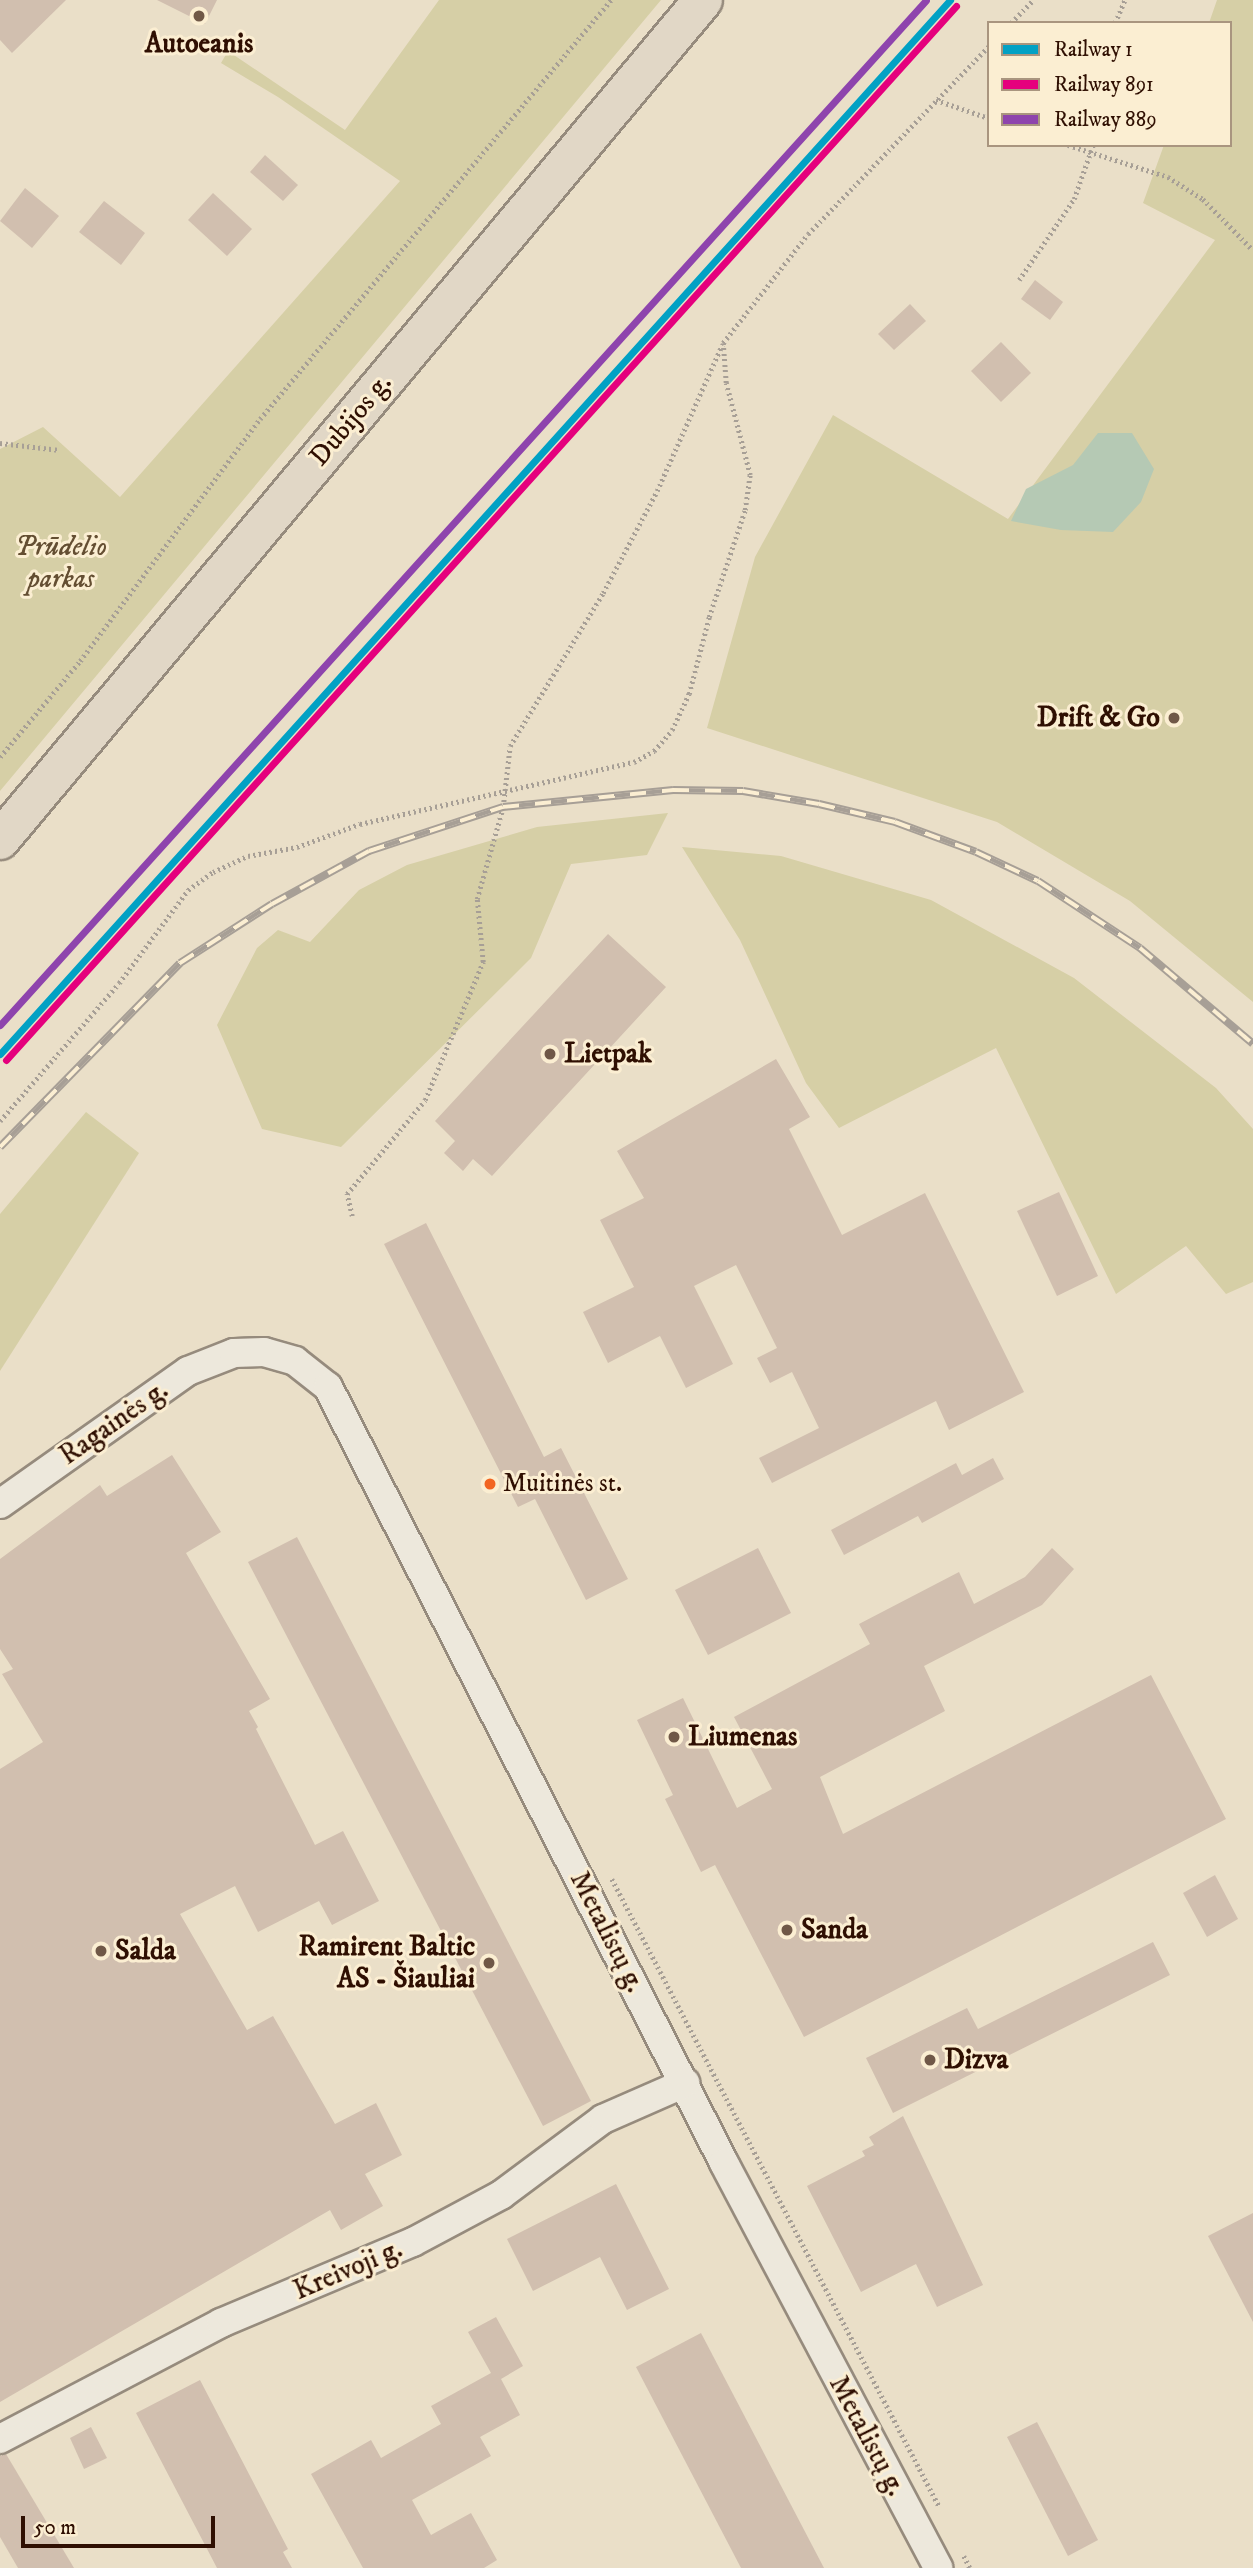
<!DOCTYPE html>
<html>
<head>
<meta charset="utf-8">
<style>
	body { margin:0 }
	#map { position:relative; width:1253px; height:2568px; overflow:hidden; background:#eadfc8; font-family:"IM FELL DW Pica",serif }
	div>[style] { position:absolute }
	.green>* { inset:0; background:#d6cfa6 }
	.water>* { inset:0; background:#b5c9b4 }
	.building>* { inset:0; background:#d1bfaf }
	.path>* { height:4.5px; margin-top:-2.25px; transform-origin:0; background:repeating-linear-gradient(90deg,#a79f96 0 2px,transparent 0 5.5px) }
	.roads { filter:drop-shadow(2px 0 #968b7d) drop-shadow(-2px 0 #968b7d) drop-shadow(0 2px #968b7d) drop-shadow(0 -2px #968b7d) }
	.minor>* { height:28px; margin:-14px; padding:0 14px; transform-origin:14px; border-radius:14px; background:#ede8dc }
	.primary>* { height:38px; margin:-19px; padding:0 19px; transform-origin:19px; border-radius:19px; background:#e1d7c6 }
	.rail>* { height:8px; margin-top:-4px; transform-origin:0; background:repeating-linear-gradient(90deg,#fbeed2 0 16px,#a79f96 0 32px); box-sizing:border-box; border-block:2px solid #a79f96 }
	.rail-1>* { height:7px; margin:-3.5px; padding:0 3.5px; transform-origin:3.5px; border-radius:3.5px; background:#02a1c4 }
	.rail-2>* { height:7px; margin:-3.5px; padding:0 3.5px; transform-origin:3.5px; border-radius:3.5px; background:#e5007d }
	.rail-3>* { height:7px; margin:-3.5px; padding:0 3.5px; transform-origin:3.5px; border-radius:3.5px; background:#8e44ad }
	.dots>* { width:19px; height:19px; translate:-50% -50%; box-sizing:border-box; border:4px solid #fbeed2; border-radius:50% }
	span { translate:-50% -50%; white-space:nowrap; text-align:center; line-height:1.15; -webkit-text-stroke:6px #fbeed2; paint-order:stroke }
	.bus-label { font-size:26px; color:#2f0f02 }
	.left { translate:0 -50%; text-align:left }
	.poi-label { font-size:28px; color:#2f0f02; font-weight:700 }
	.right { translate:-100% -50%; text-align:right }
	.street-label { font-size:28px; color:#2f0f02 }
	.park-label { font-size:28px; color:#644e32; font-style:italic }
	.legend { position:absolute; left:987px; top:21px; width:245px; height:126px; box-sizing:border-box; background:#fbeed2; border:2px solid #a9957f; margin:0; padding:9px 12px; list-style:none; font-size:21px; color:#2f0f02 }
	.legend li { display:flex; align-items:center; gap:14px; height:35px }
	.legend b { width:35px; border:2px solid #a9957f }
	.scale { position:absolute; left:21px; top:2516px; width:194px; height:32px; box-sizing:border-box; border:4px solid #2f0f02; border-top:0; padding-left:9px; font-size:21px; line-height:24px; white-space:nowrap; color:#2f0f02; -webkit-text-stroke:5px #fbeed2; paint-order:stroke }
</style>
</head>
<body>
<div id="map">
	<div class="green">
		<i style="clip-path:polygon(439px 0,661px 0,0 791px,0 449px,43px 427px,120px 497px,400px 181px,278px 97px,221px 63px,228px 51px,345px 130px)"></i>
		<i style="clip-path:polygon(1217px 0,1253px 0,1253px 1002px,1130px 901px,997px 822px,707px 728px,755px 557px,833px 415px,1008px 519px,1215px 240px,1143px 203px,1164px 145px,1230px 145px,1230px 23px,1209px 23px)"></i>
		<i style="clip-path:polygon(668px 813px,647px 855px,571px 864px,531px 958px,341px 1147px,262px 1129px,217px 1025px,257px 948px,278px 930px,310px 942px,359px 890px,407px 865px,537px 827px)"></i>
		<i style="clip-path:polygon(682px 847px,781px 856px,931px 900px,1074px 978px,1216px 1088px,1253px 1129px,1253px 1282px,1226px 1294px,1186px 1246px,1116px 1294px,996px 1048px,839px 1128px,806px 1083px,740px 940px)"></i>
		<i style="clip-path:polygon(86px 1112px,139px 1153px,0 1371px,0 1214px)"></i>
	</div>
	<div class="water">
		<i style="clip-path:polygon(1098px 433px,1132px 433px,1154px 469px,1141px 502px,1113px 532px,1061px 530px,1011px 521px,1026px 489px,1073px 465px)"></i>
	</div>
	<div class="building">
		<i style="clip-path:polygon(0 0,66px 0,12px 53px,0 40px)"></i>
		<i style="clip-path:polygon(157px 0,217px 0,205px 24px)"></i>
		<i style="clip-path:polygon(265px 155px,298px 185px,283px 201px,250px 172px)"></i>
		<i style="clip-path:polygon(25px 188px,59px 216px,32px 248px,0 221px)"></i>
		<i style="clip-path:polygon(213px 193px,252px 229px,227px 256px,188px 220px)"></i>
		<i style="clip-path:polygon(104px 201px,145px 233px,121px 265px,79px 232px)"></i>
		<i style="clip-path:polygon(1035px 280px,1063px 302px,1050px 320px,1021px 299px)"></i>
		<i style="clip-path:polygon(910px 304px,926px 321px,894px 350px,878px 334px)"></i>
		<i style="clip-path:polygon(1001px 342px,1031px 373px,1001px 402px,971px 371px)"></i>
		<i style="clip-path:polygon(608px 934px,666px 987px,492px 1176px,473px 1159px,463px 1171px,444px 1153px,455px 1141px,435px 1121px)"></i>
		<i style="clip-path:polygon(776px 1059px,810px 1117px,789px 1129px,842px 1235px,925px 1193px,1024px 1392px,949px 1430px,936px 1401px,772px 1483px,759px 1458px,819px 1428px,792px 1372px,770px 1383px,757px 1358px,777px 1348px,736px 1265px,694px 1286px,733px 1364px,686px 1388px,660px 1336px,608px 1363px,583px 1312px,634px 1287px,600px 1220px,644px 1198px,617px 1151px)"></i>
		<i style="clip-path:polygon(1059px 1192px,1098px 1276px,1057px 1296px,1017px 1211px)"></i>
		<i style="clip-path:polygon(426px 1223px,544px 1457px,561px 1448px,628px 1579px,586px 1600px,535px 1499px,518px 1507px,384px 1244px)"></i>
		<i style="clip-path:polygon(172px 1455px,221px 1532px,186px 1553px,270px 1699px,249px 1711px,258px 1727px,256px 1729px,315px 1845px,343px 1831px,379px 1901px,332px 1925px,319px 1901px,258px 1932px,235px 1886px,180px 1914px,247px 2030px,273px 2016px,335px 2124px,376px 2103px,402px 2155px,365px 2174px,383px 2206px,341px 2230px,330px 2210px,0 2402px,0 1769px,43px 1742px,2px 1674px,13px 1669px,0 1649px,0 1559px,100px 1485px,107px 1496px)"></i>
		<i style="clip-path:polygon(993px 1458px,1004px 1479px,922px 1523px,918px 1516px,844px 1555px,831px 1530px,956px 1463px,962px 1475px)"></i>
		<i style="clip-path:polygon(297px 1537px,591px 2101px,543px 2126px,248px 1562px)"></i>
		<i style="clip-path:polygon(758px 1548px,791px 1613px,708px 1655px,675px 1590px)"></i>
		<i style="clip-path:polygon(1052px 1548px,1074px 1569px,1042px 1605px,924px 1666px,945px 1711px,820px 1777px,843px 1834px,1151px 1675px,1226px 1819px,804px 2037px,715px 1865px,701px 1872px,665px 1799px,673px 1795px,637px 1720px,683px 1698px,737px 1808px,772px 1789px,734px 1717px,870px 1644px,859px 1624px,959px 1572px,974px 1604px,1025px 1577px)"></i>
		<i style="clip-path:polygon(1215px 1875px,1238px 1919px,1207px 1937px,1183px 1893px)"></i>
		<i style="clip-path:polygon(1153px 1942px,1170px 1975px,893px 2113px,866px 2058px,967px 2008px,978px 2029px)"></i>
		<i style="clip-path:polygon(903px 2116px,983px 2285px,937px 2307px,916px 2264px,861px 2292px,807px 2186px,865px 2156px,862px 2151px,874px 2145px,869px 2137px)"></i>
		<i style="clip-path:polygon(616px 2184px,669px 2289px,627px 2310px,600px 2257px,533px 2291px,507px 2239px)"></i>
		<i style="clip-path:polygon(1253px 2213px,1253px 2322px,1208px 2236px)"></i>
		<i style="clip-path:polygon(496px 2317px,523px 2366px,501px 2379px,520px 2415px,480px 2437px,491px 2456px,412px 2500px,431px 2535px,471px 2513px,497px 2560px,484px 2568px,363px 2568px,311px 2474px,371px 2440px,381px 2458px,441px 2424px,431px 2406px,491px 2373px,468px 2332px)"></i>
		<i style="clip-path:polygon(701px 2333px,824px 2568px,741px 2568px,636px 2367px)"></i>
		<i style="clip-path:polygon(200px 2380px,288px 2549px,283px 2552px,292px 2568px,217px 2568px,136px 2413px)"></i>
		<i style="clip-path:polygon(1037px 2422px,1098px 2540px,1068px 2556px,1007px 2437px)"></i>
		<i style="clip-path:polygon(91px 2427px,107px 2458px,84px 2469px,70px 2438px)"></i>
		<i style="clip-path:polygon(6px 2454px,74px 2568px,18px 2568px,0 2537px,0 2456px)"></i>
	</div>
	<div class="path">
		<i style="left:1011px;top:23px;width:32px;rotate:-46deg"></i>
		<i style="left:1115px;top:23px;width:25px;rotate:-67deg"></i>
		<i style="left:936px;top:100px;width:56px;rotate:18.8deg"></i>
		<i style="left:1068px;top:145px;width:105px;rotate:17.7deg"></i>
		<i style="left:1168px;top:177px;width:41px;rotate:32.2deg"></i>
		<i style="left:1203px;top:199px;width:71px;rotate:45.6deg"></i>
		<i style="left:1019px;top:280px;width:98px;rotate:-55.8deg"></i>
		<i style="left:1074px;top:199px;width:57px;rotate:-70.6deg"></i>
		<i style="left:0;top:443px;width:60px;rotate:6.7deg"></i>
		<i style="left:0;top:757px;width:125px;rotate:-50.2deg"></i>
		<i style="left:80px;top:661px;width:302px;rotate:-53.4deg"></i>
		<i style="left:260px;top:419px;width:547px;rotate:-50.05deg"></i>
		<i style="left:0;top:1121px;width:182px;rotate:-49.2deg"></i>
		<i style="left:119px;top:983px;width:116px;rotate:-53.4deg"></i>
		<i style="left:188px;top:890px;width:31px;rotate:-36deg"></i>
		<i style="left:213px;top:872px;width:38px;rotate:-25deg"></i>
		<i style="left:248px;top:856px;width:50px;rotate:-10.4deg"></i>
		<i style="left:297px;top:847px;width:67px;rotate:-20.1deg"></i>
		<i style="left:360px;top:824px;width:281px;rotate:-12.8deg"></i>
		<i style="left:634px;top:762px;width:23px;rotate:-29deg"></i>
		<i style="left:654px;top:751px;width:28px;rotate:-49deg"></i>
		<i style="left:672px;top:730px;width:40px;rotate:-65deg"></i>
		<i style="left:689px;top:694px;width:80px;rotate:-75.4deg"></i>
		<i style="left:709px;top:617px;width:113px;rotate:-71.4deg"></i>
		<i style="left:745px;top:510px;width:35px;rotate:-82deg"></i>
		<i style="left:750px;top:475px;width:95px;rotate:-104.6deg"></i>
		<i style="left:726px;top:383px;width:40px;rotate:-94.3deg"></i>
		<i style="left:723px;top:343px;width:138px;rotate:-52.1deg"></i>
		<i style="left:808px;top:234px;width:261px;rotate:-46.1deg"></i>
		<i style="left:352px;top:1216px;width:23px;rotate:-103deg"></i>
		<i style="left:347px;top:1194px;width:122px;rotate:-50.3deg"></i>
		<i style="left:425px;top:1100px;width:150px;rotate:-67.2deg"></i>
		<i style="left:483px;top:962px;width:63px;rotate:-95.4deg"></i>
		<i style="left:477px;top:899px;width:96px;rotate:-74.2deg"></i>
		<i style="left:503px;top:807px;width:61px;rotate:-83.5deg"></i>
		<i style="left:510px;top:746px;width:179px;rotate:-58.7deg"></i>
		<i style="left:603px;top:593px;width:115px;rotate:-62.1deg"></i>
		<i style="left:657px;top:491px;width:160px;rotate:-66deg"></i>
		<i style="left:612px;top:1879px;width:709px;rotate:62.46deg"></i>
		<i style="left:964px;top:2556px;width:13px;rotate:63deg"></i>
	</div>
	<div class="roads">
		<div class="minor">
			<i style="left:0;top:1504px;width:230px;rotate:-35.3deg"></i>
			<i style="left:188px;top:1371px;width:49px;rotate:-21.4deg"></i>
			<i style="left:234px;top:1353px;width:30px;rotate:-2deg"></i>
			<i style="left:264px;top:1352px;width:32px;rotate:16deg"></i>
			<i style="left:295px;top:1361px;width:42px;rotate:38.2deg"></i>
			<i style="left:328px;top:1387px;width:871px;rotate:62.96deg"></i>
			<i style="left:724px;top:2163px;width:458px;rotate:62.1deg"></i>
			<i style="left:0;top:2439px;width:250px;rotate:-27.7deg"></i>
			<i style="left:221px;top:2323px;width:208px;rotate:-22.9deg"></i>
			<i style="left:413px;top:2242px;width:100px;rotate:-28.1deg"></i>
			<i style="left:501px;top:2195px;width:127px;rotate:-36.7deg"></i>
			<i style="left:603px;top:2119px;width:90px;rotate:-23.7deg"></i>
		</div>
		<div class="primary">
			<i style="left:0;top:840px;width:1095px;rotate:-50.07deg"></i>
		</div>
	</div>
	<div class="rail">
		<i style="left:0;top:1147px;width:257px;rotate:-45.6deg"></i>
		<i style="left:180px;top:963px;width:109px;rotate:-32.7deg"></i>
		<i style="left:272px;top:904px;width:111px;rotate:-28.7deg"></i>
		<i style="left:369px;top:851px;width:141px;rotate:-18.2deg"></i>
		<i style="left:503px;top:807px;width:171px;rotate:-5.7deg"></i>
		<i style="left:673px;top:790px;width:70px;rotate:0.8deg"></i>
		<i style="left:743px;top:791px;width:77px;rotate:9.7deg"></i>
		<i style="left:819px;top:804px;width:78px;rotate:13.3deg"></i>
		<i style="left:895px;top:822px;width:86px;rotate:20.3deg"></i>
		<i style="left:976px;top:852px;width:68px;rotate:25.1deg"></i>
		<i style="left:1038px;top:881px;width:122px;rotate:33.3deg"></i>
		<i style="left:1140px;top:948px;width:148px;rotate:40.3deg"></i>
	</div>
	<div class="rail-1">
		<i style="left:0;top:1054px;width:1419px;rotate:-47.97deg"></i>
	</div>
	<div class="rail-2">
		<i style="left:6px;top:1060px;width:1419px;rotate:-47.97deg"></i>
	</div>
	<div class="rail-3">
		<i style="left:0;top:1025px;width:1381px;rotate:-47.9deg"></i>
	</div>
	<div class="dots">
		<i style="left:199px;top:16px;background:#705847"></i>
		<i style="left:1174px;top:718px;background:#705847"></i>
		<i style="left:550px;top:1054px;background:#705847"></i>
		<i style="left:490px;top:1484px;background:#f26522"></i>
		<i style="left:674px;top:1737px;background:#705847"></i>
		<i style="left:787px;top:1930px;background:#705847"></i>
		<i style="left:101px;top:1951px;background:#705847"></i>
		<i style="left:489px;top:1963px;background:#705847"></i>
		<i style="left:930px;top:2060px;background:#705847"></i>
	</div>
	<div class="bus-label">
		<span class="left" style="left:503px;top:1484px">Muitinės st.</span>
	</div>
	<div class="poi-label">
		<span style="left:199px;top:44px">Autoeanis</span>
		<span class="right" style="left:1160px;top:718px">Drift &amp; Go</span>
		<span class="left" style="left:564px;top:1054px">Lietpak</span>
		<span class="left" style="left:688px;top:1737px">Liumenas</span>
		<span class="left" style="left:801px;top:1930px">Sanda</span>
		<span class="right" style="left:475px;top:1963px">Ramirent Baltic<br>AS - Šiauliai</span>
		<span class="left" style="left:115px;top:1951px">Salda</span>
		<span class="left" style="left:944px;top:2060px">Dizva</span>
	</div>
	<div class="street-label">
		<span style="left:351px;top:420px;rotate:-50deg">Dubijos g.</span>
		<span style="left:114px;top:1423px;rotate:-35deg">Ragainės g.</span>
		<span style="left:607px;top:1932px;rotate:63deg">Metalistų g.</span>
		<span style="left:348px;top:2270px;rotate:-23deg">Kreivoji g.</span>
		<span style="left:867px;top:2436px;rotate:62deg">Metalistų g.</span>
	</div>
	<div class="park-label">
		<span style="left:61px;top:563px">Prūdelio<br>parkas</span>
	</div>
	<ul class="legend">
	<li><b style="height:9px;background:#02a1c4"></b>Railway 1</li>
	<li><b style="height:9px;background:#e5007d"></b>Railway 891</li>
	<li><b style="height:9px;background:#8e44ad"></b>Railway 889</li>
	</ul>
	<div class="scale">50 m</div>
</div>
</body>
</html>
